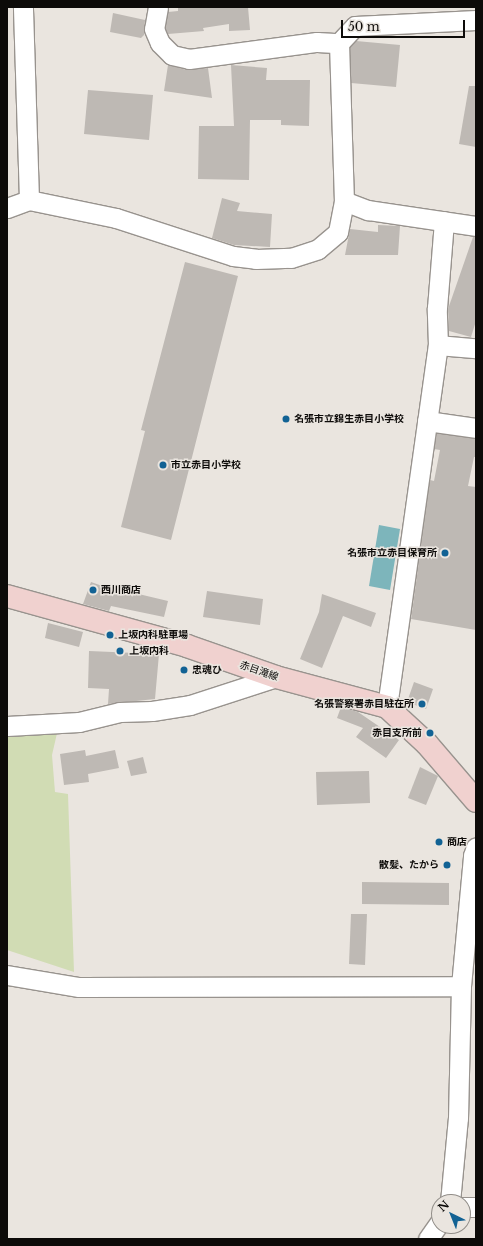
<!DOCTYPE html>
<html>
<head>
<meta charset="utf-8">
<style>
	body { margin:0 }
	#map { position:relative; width:483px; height:1246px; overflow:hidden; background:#eae5df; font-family:"Libre Baskerville","Noto Sans JP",serif }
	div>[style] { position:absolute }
	.green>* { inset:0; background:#d1dcb4 }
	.water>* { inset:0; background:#7db5bb }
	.building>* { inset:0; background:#beb9b4 }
	.roads { filter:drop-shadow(1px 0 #98938e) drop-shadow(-1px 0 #98938e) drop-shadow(0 1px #98938e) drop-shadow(0 -1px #98938e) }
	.minor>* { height:19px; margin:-9.5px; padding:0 9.5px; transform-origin:9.5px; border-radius:9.5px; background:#fff }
	.secondary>* { height:22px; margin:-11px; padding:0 11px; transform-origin:11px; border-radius:11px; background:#f0d1cf }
	.dots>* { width:11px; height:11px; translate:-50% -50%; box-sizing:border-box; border:2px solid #eae5df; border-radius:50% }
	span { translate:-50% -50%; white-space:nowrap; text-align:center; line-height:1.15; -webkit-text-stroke:3px #eae5df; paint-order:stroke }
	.poi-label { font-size:10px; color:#0d0b09; font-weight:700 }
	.left { translate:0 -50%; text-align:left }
	.right { translate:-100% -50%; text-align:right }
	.street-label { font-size:10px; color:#0d0b09 }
	.frame { position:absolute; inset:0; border:8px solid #0d0b09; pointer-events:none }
	.north { position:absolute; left:431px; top:1194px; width:40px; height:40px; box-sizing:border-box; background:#eae5df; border:1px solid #928e89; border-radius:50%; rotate:317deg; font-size:11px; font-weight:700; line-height:16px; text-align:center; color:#0d0b09 }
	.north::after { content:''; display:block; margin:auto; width:14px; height:18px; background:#126294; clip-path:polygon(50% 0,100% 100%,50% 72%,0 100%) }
	.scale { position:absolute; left:341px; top:20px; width:124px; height:18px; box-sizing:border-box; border:2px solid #0d0b09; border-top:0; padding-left:5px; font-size:12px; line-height:14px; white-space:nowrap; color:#0d0b09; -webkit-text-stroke:3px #eae5df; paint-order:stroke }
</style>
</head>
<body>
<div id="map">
	<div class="green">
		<i style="clip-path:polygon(58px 729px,52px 755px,55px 792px,68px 794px,74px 972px,7px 950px,7px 731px)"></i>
	</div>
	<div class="water">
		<i style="clip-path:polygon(379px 525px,400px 529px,390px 590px,369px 586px)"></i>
	</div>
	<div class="building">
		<i style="clip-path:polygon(178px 7px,248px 7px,250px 30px,229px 31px,229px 24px,203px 28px,204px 31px,168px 34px,165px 28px,168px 12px,178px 11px)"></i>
		<i style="clip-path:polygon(113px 13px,145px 20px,144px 35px,141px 38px,110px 32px)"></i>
		<i style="clip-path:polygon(356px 41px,400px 45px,396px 87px,351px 83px,350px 47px)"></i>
		<i style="clip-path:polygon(168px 65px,187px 70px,208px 68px,212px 98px,164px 91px)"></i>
		<i style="clip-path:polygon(231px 65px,267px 68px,266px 80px,310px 80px,309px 126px,281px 125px,281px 120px,250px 120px,249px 180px,198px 179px,199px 126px,234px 126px)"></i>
		<i style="clip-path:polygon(469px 86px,476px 86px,476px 147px,459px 144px)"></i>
		<i style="clip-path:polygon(88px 90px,153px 95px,149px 140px,84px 134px)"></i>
		<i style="clip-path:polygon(222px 198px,240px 203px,237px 211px,272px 214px,270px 247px,234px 245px,212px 238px)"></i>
		<i style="clip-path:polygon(378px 225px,400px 226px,398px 255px,345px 255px,350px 229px,378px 232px)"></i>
		<i style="clip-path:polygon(473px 237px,476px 237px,476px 321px,471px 337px,449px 331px,448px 309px)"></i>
		<i style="clip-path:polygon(185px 262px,238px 276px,171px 540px,121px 527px,145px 431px,141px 430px)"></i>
		<i style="clip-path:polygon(437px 433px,476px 439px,476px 457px,474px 457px,468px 486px,476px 487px,476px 630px,411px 619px,430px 480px,434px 481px,440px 450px,434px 449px)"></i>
		<i style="clip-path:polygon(91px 582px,125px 594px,126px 591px,168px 601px,164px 617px,111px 606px,109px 611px,83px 604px)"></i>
		<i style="clip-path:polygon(207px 591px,263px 599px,260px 625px,203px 617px)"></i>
		<i style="clip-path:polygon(322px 594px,376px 613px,371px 627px,343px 616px,322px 668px,300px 659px,319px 612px)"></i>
		<i style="clip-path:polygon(48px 623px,83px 632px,79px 647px,45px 638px)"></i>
		<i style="clip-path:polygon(89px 651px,159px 654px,155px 699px,108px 704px,109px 689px,88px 688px)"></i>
		<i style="clip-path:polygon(414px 682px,433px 689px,426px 709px,407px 702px)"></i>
		<i style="clip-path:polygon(341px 707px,358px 712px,399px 740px,386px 758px,356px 737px,363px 728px,337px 718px)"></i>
		<i style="clip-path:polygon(85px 750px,86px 756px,115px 750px,119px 768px,88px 774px,89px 782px,64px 785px,60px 754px)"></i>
		<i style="clip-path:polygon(143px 757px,147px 773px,131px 776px,127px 761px)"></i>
		<i style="clip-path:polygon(420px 767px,438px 776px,426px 805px,408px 798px)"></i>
		<i style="clip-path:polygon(369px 771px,370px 803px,317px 805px,316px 772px)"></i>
		<i style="clip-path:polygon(362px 882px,449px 883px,449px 905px,362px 904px)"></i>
		<i style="clip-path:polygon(351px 914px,367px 914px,365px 965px,349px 964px)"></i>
	</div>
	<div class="roads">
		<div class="minor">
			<i style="left:158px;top:7px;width:22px;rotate:100deg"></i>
			<i style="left:154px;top:29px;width:15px;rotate:67deg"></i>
			<i style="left:160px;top:43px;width:17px;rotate:45deg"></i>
			<i style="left:172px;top:55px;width:17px;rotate:13deg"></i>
			<i style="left:189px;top:59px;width:129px;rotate:-7.6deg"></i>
			<i style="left:317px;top:42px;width:22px;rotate:3deg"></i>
			<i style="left:476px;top:20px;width:121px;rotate:177.2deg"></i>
			<i style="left:355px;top:26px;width:23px;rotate:133deg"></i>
			<i style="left:339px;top:43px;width:158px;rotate:88.2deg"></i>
			<i style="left:344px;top:201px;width:26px;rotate:21deg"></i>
			<i style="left:368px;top:210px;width:109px;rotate:8.4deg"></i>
			<i style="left:29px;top:200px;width:89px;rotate:11.7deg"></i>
			<i style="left:116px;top:218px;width:123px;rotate:18deg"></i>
			<i style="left:233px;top:256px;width:23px;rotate:7deg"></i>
			<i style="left:256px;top:259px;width:35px;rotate:-2deg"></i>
			<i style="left:291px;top:258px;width:28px;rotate:-18deg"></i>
			<i style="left:318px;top:249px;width:26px;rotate:-40deg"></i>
			<i style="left:338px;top:232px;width:32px;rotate:-79deg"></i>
			<i style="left:7px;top:208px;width:23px;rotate:-20deg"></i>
			<i style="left:29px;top:200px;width:193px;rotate:-91.8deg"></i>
			<i style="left:438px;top:345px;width:37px;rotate:-92deg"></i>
			<i style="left:437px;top:308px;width:87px;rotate:-85.4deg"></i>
			<i style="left:427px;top:421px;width:49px;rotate:8.1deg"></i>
			<i style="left:387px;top:707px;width:366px;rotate:-82deg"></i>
			<i style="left:438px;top:345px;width:38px;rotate:5deg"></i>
			<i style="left:7px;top:726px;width:72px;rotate:-3.2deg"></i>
			<i style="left:79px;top:722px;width:42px;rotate:-13.7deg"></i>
			<i style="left:120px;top:712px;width:32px;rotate:-2deg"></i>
			<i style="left:152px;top:711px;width:38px;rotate:-9deg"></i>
			<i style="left:190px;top:705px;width:90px;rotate:-18deg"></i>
			<i style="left:7px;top:975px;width:73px;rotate:9.5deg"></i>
			<i style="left:79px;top:987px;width:382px;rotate:-0.1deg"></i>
			<i style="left:450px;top:1202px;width:84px;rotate:-84.6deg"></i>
			<i style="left:458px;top:1118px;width:132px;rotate:-88.7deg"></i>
			<i style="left:461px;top:986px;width:131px;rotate:-84.7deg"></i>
			<i style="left:473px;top:856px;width:9px;rotate:-72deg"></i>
			<i style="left:463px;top:1207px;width:13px"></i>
			<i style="left:428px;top:1239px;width:19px;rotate:-55deg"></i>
		</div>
		<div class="secondary">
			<i style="left:7px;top:596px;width:187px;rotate:15.5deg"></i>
			<i style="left:187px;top:646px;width:94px;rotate:19.2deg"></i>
			<i style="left:276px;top:677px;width:115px;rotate:15.1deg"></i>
			<i style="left:387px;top:707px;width:54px;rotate:42.8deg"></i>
			<i style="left:427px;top:744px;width:75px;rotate:49.3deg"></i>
		</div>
	</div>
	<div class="dots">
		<i style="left:286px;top:419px;background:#126294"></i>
		<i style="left:163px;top:465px;background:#126294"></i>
		<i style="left:445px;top:553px;background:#126294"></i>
		<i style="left:93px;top:590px;background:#126294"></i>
		<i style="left:110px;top:635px;background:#126294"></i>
		<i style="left:120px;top:651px;background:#126294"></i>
		<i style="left:184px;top:670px;background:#126294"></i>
		<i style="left:422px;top:704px;background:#126294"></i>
		<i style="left:430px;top:733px;background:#126294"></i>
		<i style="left:439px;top:842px;background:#126294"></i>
		<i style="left:447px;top:865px;background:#126294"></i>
	</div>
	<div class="poi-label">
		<span class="left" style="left:294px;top:419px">名張市立錦生赤目小学校</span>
		<span class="left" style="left:171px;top:465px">市立赤目小学校</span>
		<span class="right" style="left:437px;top:553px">名張市立赤目保育所</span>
		<span class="left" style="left:101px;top:590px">西川商店</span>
		<span class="left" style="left:118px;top:635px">上坂内科駐車場</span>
		<span class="left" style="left:129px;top:651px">上坂内科</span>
		<span class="left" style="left:192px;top:670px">忠魂ひ</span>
		<span class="right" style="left:414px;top:704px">名張警察署赤目駐在所</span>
		<span class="right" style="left:422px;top:733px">赤目支所前</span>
		<span class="left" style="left:447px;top:842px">商店</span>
		<span class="right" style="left:439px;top:865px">散髪、たから</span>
	</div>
	<div class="street-label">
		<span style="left:259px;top:671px;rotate:19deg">赤目滝線</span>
	</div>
	<div class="frame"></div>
	<div class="north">N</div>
	<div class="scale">50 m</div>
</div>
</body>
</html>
